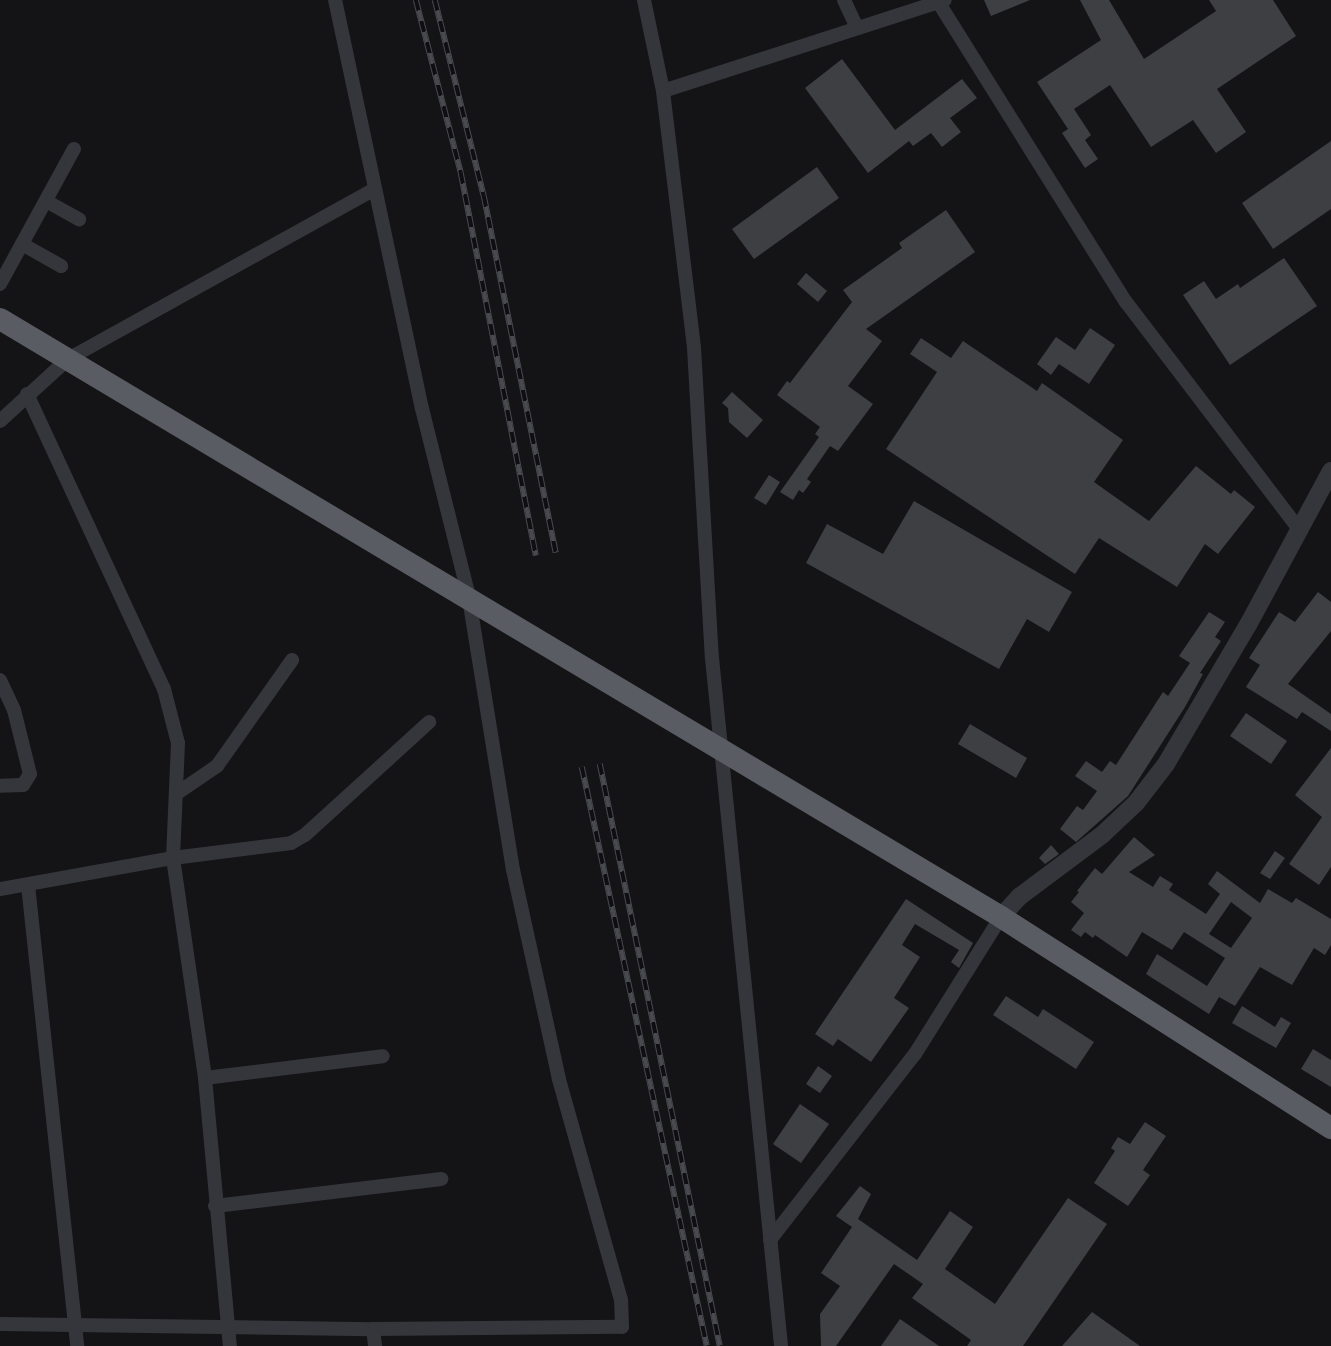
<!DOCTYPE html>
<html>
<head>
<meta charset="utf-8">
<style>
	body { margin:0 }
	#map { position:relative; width:1331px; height:1346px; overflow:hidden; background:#141416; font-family:Inter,sans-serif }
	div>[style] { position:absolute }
	.building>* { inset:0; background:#3e3f43 }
	.minor>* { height:14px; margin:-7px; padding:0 7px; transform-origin:7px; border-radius:7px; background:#35363b }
	.tertiary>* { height:18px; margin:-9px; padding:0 9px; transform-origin:9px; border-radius:9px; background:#35363b }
	.trunk>* { height:22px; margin:-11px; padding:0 11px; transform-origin:11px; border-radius:11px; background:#595c63 }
	.rail>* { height:5.5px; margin-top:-2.75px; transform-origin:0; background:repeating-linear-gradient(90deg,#0f0f11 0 11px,#484a50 0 22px); box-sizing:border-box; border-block:1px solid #484a50 }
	span { translate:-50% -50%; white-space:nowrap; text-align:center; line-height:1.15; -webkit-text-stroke:4px #0f0f11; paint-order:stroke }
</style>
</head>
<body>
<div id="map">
	<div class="building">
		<i style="clip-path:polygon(984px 0,1030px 0,991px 16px)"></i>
		<i style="clip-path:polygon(1080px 0,1109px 0,1144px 59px,1216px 11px,1209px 0,1273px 0,1296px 36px,1217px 89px,1246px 132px,1216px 153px,1193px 120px,1151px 147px,1110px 85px,1074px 109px,1091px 135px,1085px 140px,1098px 159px,1085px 168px,1062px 133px,1068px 129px,1037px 82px,1101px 40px)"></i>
		<i style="clip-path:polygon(842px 59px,895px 130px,962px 79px,977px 98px,950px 118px,961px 132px,942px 147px,931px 133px,913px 146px,909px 141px,868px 173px,805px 88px)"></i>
		<i style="clip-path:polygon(1331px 141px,1331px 209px,1273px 249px,1242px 203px)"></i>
		<i style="clip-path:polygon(817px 167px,839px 198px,754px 259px,732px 229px)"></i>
		<i style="clip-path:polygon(946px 210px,975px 252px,866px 329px,882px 341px,848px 386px,873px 404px,838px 451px,830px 446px,807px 479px,811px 482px,803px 493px,799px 490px,793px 500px,780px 492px,819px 437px,815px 434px,820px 427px,777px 395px,787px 381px,790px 383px,852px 302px,843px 290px,902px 248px,899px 243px)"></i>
		<i style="clip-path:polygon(1284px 258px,1317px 306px,1230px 365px,1183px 295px,1204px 281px,1216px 299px,1238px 284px,1240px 288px)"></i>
		<i style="clip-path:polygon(806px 273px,827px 291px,818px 302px,797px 284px)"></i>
		<i style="clip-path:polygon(1090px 328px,1115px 345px,1089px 384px,1059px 364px,1051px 375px,1037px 364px,1056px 337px,1075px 350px)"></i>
		<i style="clip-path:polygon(921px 338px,951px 358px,963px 341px,1037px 391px,1042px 383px,1123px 440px,1094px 482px,1149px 521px,1196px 466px,1231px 494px,1234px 490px,1255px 507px,1218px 554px,1205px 544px,1177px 587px,1099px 538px,1075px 574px,886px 449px,937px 372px,910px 354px)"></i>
		<i style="clip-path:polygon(732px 392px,763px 420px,747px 438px,729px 422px,728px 408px,722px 403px)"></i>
		<i style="clip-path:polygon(769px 475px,780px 482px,766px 505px,754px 498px)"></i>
		<i style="clip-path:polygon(914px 501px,1072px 592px,1049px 632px,1027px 619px,999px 669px,806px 563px,827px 524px,883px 554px)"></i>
		<i style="clip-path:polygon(1318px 592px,1331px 602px,1331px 631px,1288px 684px,1331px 714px,1331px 731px,1302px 712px,1297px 719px,1246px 687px,1260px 665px,1249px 658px,1279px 612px,1295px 622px)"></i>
		<i style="clip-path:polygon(1209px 612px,1225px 622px,1215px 637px,1221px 641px,1200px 673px,1203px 674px,1185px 707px,1128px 796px,1076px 842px,1060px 829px,1077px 806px,1083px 810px,1097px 791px,1075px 776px,1086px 761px,1102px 772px,1110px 761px,1116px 765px,1163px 692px,1168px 696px,1190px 663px,1179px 656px)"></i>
		<i style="clip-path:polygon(1246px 713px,1287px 741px,1271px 764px,1230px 736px)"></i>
		<i style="clip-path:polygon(970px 724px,1027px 758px,1016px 778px,958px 744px)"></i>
		<i style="clip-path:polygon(1331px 748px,1331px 867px,1319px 885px,1289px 864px,1322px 817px,1295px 795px)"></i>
		<i style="clip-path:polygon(evenodd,1134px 837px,1155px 855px,1129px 872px,1153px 887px,1160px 876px,1173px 884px,1169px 890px,1206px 914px,1220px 894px,1208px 884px,1217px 871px,1260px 903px,1268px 889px,1292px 903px,1296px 898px,1331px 919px,1331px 945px,1325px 955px,1314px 948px,1292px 985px,1260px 967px,1235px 1006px,1219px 997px,1209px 1014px,1146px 974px,1157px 954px,1207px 986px,1225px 958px,1184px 932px,1172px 950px,1142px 932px,1127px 957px,1095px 935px,1093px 938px,1085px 932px,1081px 937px,1071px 930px,1084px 913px,1071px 902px,1079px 892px,1077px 891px,1095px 868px,1102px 874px,1134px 837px,1231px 902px,1252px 918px,1231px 948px,1209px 934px,1231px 902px)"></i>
		<i style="clip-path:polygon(1051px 845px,1059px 854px,1045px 864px,1039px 858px)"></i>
		<i style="clip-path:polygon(1275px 851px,1285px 858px,1270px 879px,1260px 873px)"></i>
		<i style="clip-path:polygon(906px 899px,973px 943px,959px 968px,951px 962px,959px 950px,915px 924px,902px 945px,920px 957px,894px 998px,909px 1008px,871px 1062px,838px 1039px,833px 1046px,815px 1034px)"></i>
		<i style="clip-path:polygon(1006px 996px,1038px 1017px,1043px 1009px,1094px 1042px,1076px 1069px,993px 1015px)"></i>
		<i style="clip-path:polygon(1242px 1006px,1275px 1027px,1281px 1017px,1291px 1023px,1276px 1048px,1232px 1023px)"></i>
		<i style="clip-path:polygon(1313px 1049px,1331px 1060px,1331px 1087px,1301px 1069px)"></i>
		<i style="clip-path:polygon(818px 1066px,832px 1076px,820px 1093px,806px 1084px)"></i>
		<i style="clip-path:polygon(800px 1104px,829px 1124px,801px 1163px,773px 1144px)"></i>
		<i style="clip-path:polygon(1145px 1122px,1166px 1136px,1143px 1170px,1150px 1175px,1128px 1206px,1094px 1183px,1115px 1151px,1111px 1148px,1118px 1137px,1130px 1144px)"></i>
		<i style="clip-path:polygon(860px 1186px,871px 1194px,858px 1219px,917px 1260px,950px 1211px,973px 1227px,945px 1269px,995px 1304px,1068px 1198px,1107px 1224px,1023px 1346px,967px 1346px,971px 1340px,912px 1298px,923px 1284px,894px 1264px,836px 1346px,821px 1346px,820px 1314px,840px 1286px,821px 1273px,852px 1227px,836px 1216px)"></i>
		<i style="clip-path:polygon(1092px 1312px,1140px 1346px,1062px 1346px)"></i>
		<i style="clip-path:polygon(900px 1319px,939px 1346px,881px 1346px)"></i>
	</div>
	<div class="minor">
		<i style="left:644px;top:0;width:93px;rotate:78.2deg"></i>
		<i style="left:663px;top:91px;width:259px;rotate:83.1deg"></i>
		<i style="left:694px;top:348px;width:311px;rotate:86.7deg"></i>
		<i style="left:712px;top:658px;width:691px;rotate:84.27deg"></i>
		<i style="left:844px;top:0;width:31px;rotate:65deg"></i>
		<i style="left:937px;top:0;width:356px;rotate:58deg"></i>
		<i style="left:1126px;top:302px;width:284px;rotate:52.7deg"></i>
		<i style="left:663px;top:91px;width:296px;rotate:-17.9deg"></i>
		<i style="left:46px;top:201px;width:38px;rotate:29deg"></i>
		<i style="left:22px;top:244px;width:45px;rotate:29.4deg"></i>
		<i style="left:0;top:284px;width:154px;rotate:-61.3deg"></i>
		<i style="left:27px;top:394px;width:325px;rotate:65.1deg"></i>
		<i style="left:164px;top:689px;width:56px;rotate:75.5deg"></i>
		<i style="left:178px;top:743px;width:115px;rotate:92.5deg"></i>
		<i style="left:173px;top:858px;width:222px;rotate:81.7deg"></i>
		<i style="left:205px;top:1078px;width:269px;rotate:84.7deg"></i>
		<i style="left:0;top:421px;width:92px;rotate:-42.4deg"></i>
		<i style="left:68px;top:359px;width:349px;rotate:-29deg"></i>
		<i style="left:0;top:680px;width:33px;rotate:65deg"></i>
		<i style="left:14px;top:710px;width:66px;rotate:76deg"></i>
		<i style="left:30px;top:774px;width:13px;rotate:122deg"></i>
		<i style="left:23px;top:785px;width:23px;rotate:178deg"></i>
		<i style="left:176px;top:794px;width:50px;rotate:-34.3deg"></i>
		<i style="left:217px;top:766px;width:130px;rotate:-54.7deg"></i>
		<i style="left:28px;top:885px;width:464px;rotate:83.9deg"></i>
		<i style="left:0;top:889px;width:176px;rotate:-10.2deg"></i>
		<i style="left:173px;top:858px;width:119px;rotate:-7.2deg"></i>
		<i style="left:291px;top:843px;width:16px;rotate:-30deg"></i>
		<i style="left:305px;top:835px;width:168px;rotate:-42.3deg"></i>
		<i style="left:205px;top:1078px;width:179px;rotate:-7deg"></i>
		<i style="left:215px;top:1206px;width:228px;rotate:-6.8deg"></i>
		<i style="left:770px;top:1240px;width:236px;rotate:-52.1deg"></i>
		<i style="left:915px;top:1054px;width:162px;rotate:-57.9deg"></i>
		<i style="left:0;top:1324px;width:373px;rotate:0.8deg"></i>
		<i style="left:373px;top:1329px;width:249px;rotate:-0.5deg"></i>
		<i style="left:622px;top:1327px;width:27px;rotate:-92deg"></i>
		<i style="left:621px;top:1300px;width:230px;rotate:-105.7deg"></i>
		<i style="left:559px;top:1079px;width:214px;rotate:-102.4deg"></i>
		<i style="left:513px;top:870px;width:277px;rotate:-99.2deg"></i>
		<i style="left:469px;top:597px;width:194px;rotate:-104deg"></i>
		<i style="left:422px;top:409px;width:418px;rotate:-102deg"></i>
		<i style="left:373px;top:1329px;width:17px;rotate:83deg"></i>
	</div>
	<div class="tertiary">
		<i style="left:1001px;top:917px;width:27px;rotate:-48deg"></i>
		<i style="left:1019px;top:897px;width:104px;rotate:-36.8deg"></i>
		<i style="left:1102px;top:835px;width:47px;rotate:-43.3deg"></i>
		<i style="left:1136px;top:803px;width:49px;rotate:-52.4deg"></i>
		<i style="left:1166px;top:764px;width:161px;rotate:-59.5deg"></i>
		<i style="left:1248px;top:625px;width:175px;rotate:-61.7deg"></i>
	</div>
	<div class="trunk">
		<i style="left:0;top:319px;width:1166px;rotate:30.85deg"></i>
		<i style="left:1001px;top:917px;width:392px;rotate:32.6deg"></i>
	</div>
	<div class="rail">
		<i style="left:416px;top:0;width:179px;rotate:75.4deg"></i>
		<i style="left:461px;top:173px;width:390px;rotate:78.9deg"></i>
		<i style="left:435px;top:0;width:202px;rotate:76deg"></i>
		<i style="left:484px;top:196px;width:364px;rotate:78.6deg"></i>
		<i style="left:600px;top:764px;width:594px;rotate:78.35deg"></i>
		<i style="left:582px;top:767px;width:592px;rotate:77.82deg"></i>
	</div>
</div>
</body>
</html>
